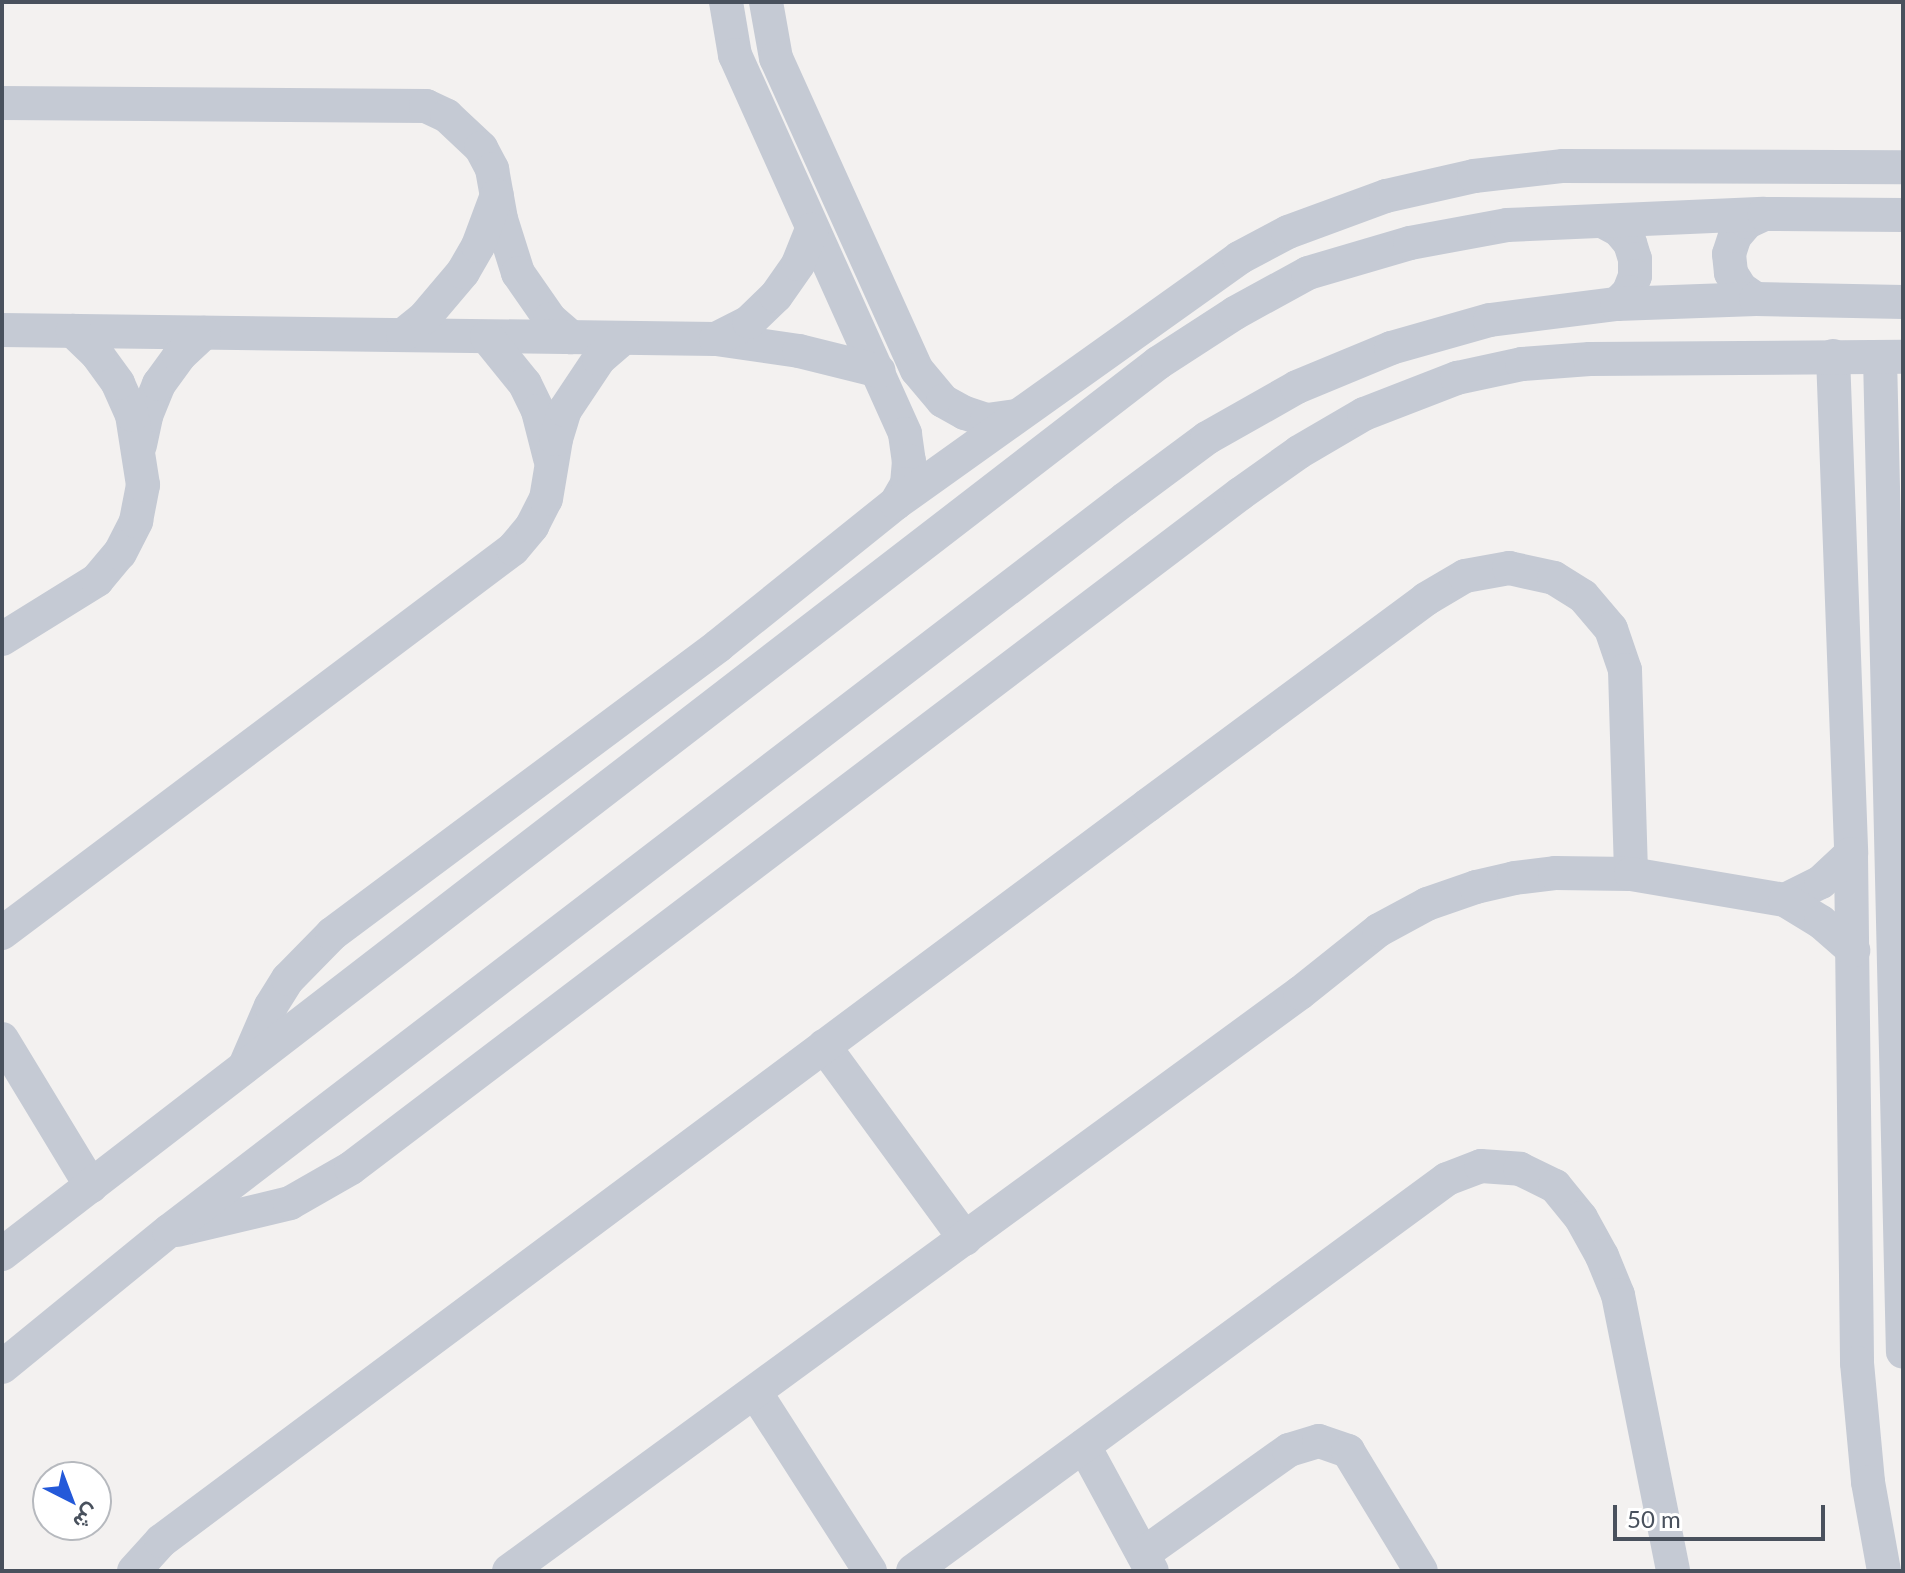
<!DOCTYPE html>
<html>
<head>
<meta charset="utf-8">
<style>
	body { margin:0 }
	#map { position:relative; width:1905px; height:1573px; overflow:hidden; background:#f3f1f0; font-family:Lato,Vazirmatn,sans-serif }
	div>[style] { position:absolute }
	.minor>* { height:34px; margin:-17px; padding:0 17px; transform-origin:17px; border-radius:17px; background:#c5cad4 }
	span { translate:-50% -50%; white-space:nowrap; text-align:center; line-height:1.15; -webkit-text-stroke:6px #fff; paint-order:stroke }
	.frame { position:absolute; inset:0; border:4px solid #49515d; pointer-events:none }
	.north { position:absolute; left:32px; top:1461px; width:80px; height:80px; box-sizing:border-box; background:#fff; border:2px solid #b6b9be; border-radius:50%; rotate:138deg; font-size:22px; font-weight:700; line-height:32px; text-align:center; color:#49515d }
	.north::after { content:''; display:block; margin:auto; width:28px; height:36px; background:#2459d9; clip-path:polygon(50% 0,100% 100%,50% 72%,0 100%) }
	.scale { position:absolute; left:1613px; top:1505px; width:212px; height:36px; box-sizing:border-box; border:4px solid #49515d; border-top:0; padding-left:10px; font-size:24px; line-height:28px; white-space:nowrap; color:#49515d; -webkit-text-stroke:6px #fff; paint-order:stroke }
</style>
</head>
<body>
<div id="map">
	<div class="minor">
		<i style="left:726px;top:2px;width:54px;rotate:80.4deg"></i>
		<i style="left:735px;top:55px;width:415px;rotate:65.8deg"></i>
		<i style="left:905px;top:434px;width:27px;rotate:82deg"></i>
		<i style="left:909px;top:461px;width:23px;rotate:95deg"></i>
		<i style="left:907px;top:484px;width:22px;rotate:120deg"></i>
		<i style="left:766px;top:2px;width:57px;rotate:79.9deg"></i>
		<i style="left:776px;top:58px;width:342px;rotate:65.7deg"></i>
		<i style="left:917px;top:370px;width:40px;rotate:50deg"></i>
		<i style="left:943px;top:401px;width:25px;rotate:29deg"></i>
		<i style="left:965px;top:413px;width:23px;rotate:18deg"></i>
		<i style="left:987px;top:420px;width:29px;rotate:-8deg"></i>
		<i style="left:2px;top:103px;width:424px;rotate:0.4deg"></i>
		<i style="left:426px;top:106px;width:23px;rotate:25deg"></i>
		<i style="left:447px;top:116px;width:47px;rotate:43.3deg"></i>
		<i style="left:481px;top:148px;width:24px;rotate:62deg"></i>
		<i style="left:492px;top:169px;width:51px;rotate:79.8deg"></i>
		<i style="left:501px;top:219px;width:57px;rotate:72.5deg"></i>
		<i style="left:518px;top:273px;width:56px;rotate:55.2deg"></i>
		<i style="left:550px;top:319px;width:28px;rotate:41deg"></i>
		<i style="left:1604px;top:222px;width:17px;rotate:28deg"></i>
		<i style="left:1619px;top:230px;width:17px;rotate:50deg"></i>
		<i style="left:1630px;top:243px;width:17px;rotate:73deg"></i>
		<i style="left:1635px;top:259px;width:17px;rotate:90deg"></i>
		<i style="left:1635px;top:276px;width:17px;rotate:111deg"></i>
		<i style="left:1629px;top:292px;width:17px;rotate:135deg"></i>
		<i style="left:1756px;top:299px;width:18px;rotate:-146deg"></i>
		<i style="left:1741px;top:289px;width:19px;rotate:-122deg"></i>
		<i style="left:1731px;top:273px;width:19px;rotate:-96deg"></i>
		<i style="left:1729px;top:254px;width:19px;rotate:-72deg"></i>
		<i style="left:1735px;top:236px;width:18px;rotate:-49deg"></i>
		<i style="left:1747px;top:222px;width:19px;rotate:-25deg"></i>
		<i style="left:2px;top:330px;width:714px;rotate:0.72deg"></i>
		<i style="left:716px;top:339px;width:84px;rotate:8.2deg"></i>
		<i style="left:799px;top:351px;width:82px;rotate:14deg"></i>
		<i style="left:403px;top:335px;width:28px;rotate:-39deg"></i>
		<i style="left:425px;top:317px;width:59px;rotate:-49.8deg"></i>
		<i style="left:463px;top:272px;width:30px;rotate:-60deg"></i>
		<i style="left:478px;top:246px;width:54px;rotate:-69.6deg"></i>
		<i style="left:487px;top:337px;width:60px;rotate:51deg"></i>
		<i style="left:525px;top:384px;width:30px;rotate:64deg"></i>
		<i style="left:538px;top:411px;width:49px;rotate:75.7deg"></i>
		<i style="left:716px;top:339px;width:37px;rotate:-27deg"></i>
		<i style="left:749px;top:322px;width:37px;rotate:-44deg"></i>
		<i style="left:776px;top:296px;width:39px;rotate:-55deg"></i>
		<i style="left:798px;top:264px;width:37px;rotate:-68deg"></i>
		<i style="left:1833px;top:356px;width:498px;rotate:87.9deg"></i>
		<i style="left:1851px;top:854px;width:509px;rotate:89.32deg"></i>
		<i style="left:1857px;top:1363px;width:120px;rotate:84.7deg"></i>
		<i style="left:1868px;top:1482px;width:90px;rotate:79.8deg"></i>
		<i style="left:1880px;top:357px;width:995px;rotate:88.68deg"></i>
		<i style="left:140px;top:445px;width:30px;rotate:-78deg"></i>
		<i style="left:146px;top:416px;width:35px;rotate:-68deg"></i>
		<i style="left:159px;top:384px;width:34px;rotate:-54deg"></i>
		<i style="left:179px;top:356px;width:34px;rotate:-43deg"></i>
		<i style="left:2px;top:639px;width:112px;rotate:-31.8deg"></i>
		<i style="left:97px;top:580px;width:35px;rotate:-50deg"></i>
		<i style="left:120px;top:553px;width:36px;rotate:-63deg"></i>
		<i style="left:136px;top:521px;width:37px;rotate:-79deg"></i>
		<i style="left:143px;top:485px;width:71px;rotate:-98.9deg"></i>
		<i style="left:132px;top:415px;width:35px;rotate:-114deg"></i>
		<i style="left:118px;top:383px;width:34px;rotate:-126deg"></i>
		<i style="left:98px;top:355px;width:35px;rotate:-136deg"></i>
		<i style="left:1785px;top:900px;width:40px;rotate:-26.6deg"></i>
		<i style="left:1821px;top:882px;width:41px;rotate:-43deg"></i>
		<i style="left:2px;top:933px;width:639px;rotate:-36.92deg"></i>
		<i style="left:513px;top:549px;width:30px;rotate:-50deg"></i>
		<i style="left:532px;top:526px;width:30px;rotate:-63deg"></i>
		<i style="left:546px;top:499px;width:61px;rotate:-80.5deg"></i>
		<i style="left:556px;top:439px;width:30px;rotate:-73deg"></i>
		<i style="left:565px;top:410px;width:61px;rotate:-56.3deg"></i>
		<i style="left:599px;top:359px;width:30px;rotate:-41deg"></i>
		<i style="left:2px;top:1039px;width:172px;rotate:58.8deg"></i>
		<i style="left:824px;top:1046px;width:239px;rotate:53.8deg"></i>
		<i style="left:245px;top:1066px;width:65px;rotate:-66.6deg"></i>
		<i style="left:271px;top:1006px;width:32px;rotate:-58deg"></i>
		<i style="left:288px;top:979px;width:63px;rotate:-45.6deg"></i>
		<i style="left:332px;top:934px;width:482px;rotate:-36.7deg"></i>
		<i style="left:718px;top:646px;width:228px;rotate:-38.8deg"></i>
		<i style="left:896px;top:503px;width:422px;rotate:-35.5deg"></i>
		<i style="left:1239px;top:258px;width:55px;rotate:-28deg"></i>
		<i style="left:1288px;top:232px;width:104px;rotate:-20.2deg"></i>
		<i style="left:1386px;top:196px;width:90px;rotate:-12.8deg"></i>
		<i style="left:1474px;top:176px;width:90px;rotate:-6.4deg"></i>
		<i style="left:1563px;top:166px;width:340px;rotate:0.2deg"></i>
		<i style="left:177px;top:1230px;width:116px;rotate:-13.4deg"></i>
		<i style="left:290px;top:1203px;width:70px;rotate:-29.8deg"></i>
		<i style="left:351px;top:1168px;width:1116px;rotate:-37.17deg"></i>
		<i style="left:1240px;top:494px;width:72px;rotate:-35.4deg"></i>
		<i style="left:1299px;top:452px;width:75px;rotate:-30.3deg"></i>
		<i style="left:1364px;top:414px;width:100px;rotate:-21.2deg"></i>
		<i style="left:1457px;top:378px;width:66px;rotate:-12.2deg"></i>
		<i style="left:1522px;top:364px;width:68px;rotate:-4.2deg"></i>
		<i style="left:1590px;top:359px;width:313px;rotate:-0.4deg"></i>
		<i style="left:2px;top:1254px;width:1460px;rotate:-37.62deg"></i>
		<i style="left:1158px;top:363px;width:92px;rotate:-33deg"></i>
		<i style="left:1235px;top:313px;width:83px;rotate:-28.7deg"></i>
		<i style="left:1308px;top:273px;width:106px;rotate:-16.4deg"></i>
		<i style="left:1410px;top:243px;width:99px;rotate:-10.5deg"></i>
		<i style="left:1507px;top:225px;width:257px;rotate:-2.5deg"></i>
		<i style="left:1764px;top:214px;width:139px;rotate:0.4deg"></i>
		<i style="left:2px;top:1367px;width:215px;rotate:-39.2deg"></i>
		<i style="left:169px;top:1231px;width:1204px;rotate:-37.44deg"></i>
		<i style="left:1125px;top:499px;width:102px;rotate:-36.6deg"></i>
		<i style="left:1207px;top:438px;width:103px;rotate:-29.5deg"></i>
		<i style="left:1297px;top:387px;width:102px;rotate:-22.5deg"></i>
		<i style="left:1391px;top:348px;width:103px;rotate:-15.8deg"></i>
		<i style="left:1490px;top:320px;width:128px;rotate:-7.2deg"></i>
		<i style="left:1617px;top:304px;width:139px;rotate:-2.1deg"></i>
		<i style="left:1756px;top:299px;width:147px;rotate:1.2deg"></i>
		<i style="left:755px;top:1392px;width:213px;rotate:57.3deg"></i>
		<i style="left:1084px;top:1446px;width:142px;rotate:61.5deg"></i>
		<i style="left:1143px;top:1554px;width:179px;rotate:-35.5deg"></i>
		<i style="left:1289px;top:1450px;width:31px;rotate:-17deg"></i>
		<i style="left:1319px;top:1441px;width:31px;rotate:19deg"></i>
		<i style="left:1348px;top:1451px;width:140px;rotate:58.7deg"></i>
		<i style="left:134px;top:1571px;width:40px;rotate:-48deg"></i>
		<i style="left:161px;top:1541px;width:1231px;rotate:-36.71deg"></i>
		<i style="left:1148px;top:805px;width:346px;rotate:-36.5deg"></i>
		<i style="left:1426px;top:599px;width:45px;rotate:-30.5deg"></i>
		<i style="left:1465px;top:576px;width:45px;rotate:-10.3deg"></i>
		<i style="left:1509px;top:568px;width:46px;rotate:12.5deg"></i>
		<i style="left:1554px;top:578px;width:34px;rotate:32deg"></i>
		<i style="left:1583px;top:596px;width:43px;rotate:49.7deg"></i>
		<i style="left:1611px;top:629px;width:43px;rotate:71.1deg"></i>
		<i style="left:1625px;top:670px;width:204px;rotate:88.3deg"></i>
		<i style="left:509px;top:1571px;width:980px;rotate:-36.16deg"></i>
		<i style="left:1300px;top:993px;width:101px;rotate:-38.6deg"></i>
		<i style="left:1379px;top:930px;width:55px;rotate:-28.4deg"></i>
		<i style="left:1427px;top:904px;width:52px;rotate:-19.1deg"></i>
		<i style="left:1476px;top:887px;width:39px;rotate:-13deg"></i>
		<i style="left:1514px;top:878px;width:41px;rotate:-7deg"></i>
		<i style="left:1555px;top:873px;width:76px;rotate:0.8deg"></i>
		<i style="left:1631px;top:874px;width:156px;rotate:9.6deg"></i>
		<i style="left:1785px;top:900px;width:42px;rotate:31.4deg"></i>
		<i style="left:1821px;top:922px;width:43px;rotate:41.2deg"></i>
		<i style="left:913px;top:1571px;width:662px;rotate:-36.28deg"></i>
		<i style="left:1447px;top:1179px;width:36px;rotate:-21deg"></i>
		<i style="left:1481px;top:1166px;width:39px;rotate:4deg"></i>
		<i style="left:1520px;top:1169px;width:39px;rotate:26deg"></i>
		<i style="left:1555px;top:1186px;width:41px;rotate:50.9deg"></i>
		<i style="left:1581px;top:1218px;width:43px;rotate:61.1deg"></i>
		<i style="left:1602px;top:1256px;width:42px;rotate:67.7deg"></i>
		<i style="left:1618px;top:1295px;width:281px;rotate:78.7deg"></i>
	</div>
	<div class="frame"></div>
	<div class="north">ش</div>
	<div class="scale">50 m</div>
</div>
</body>
</html>
